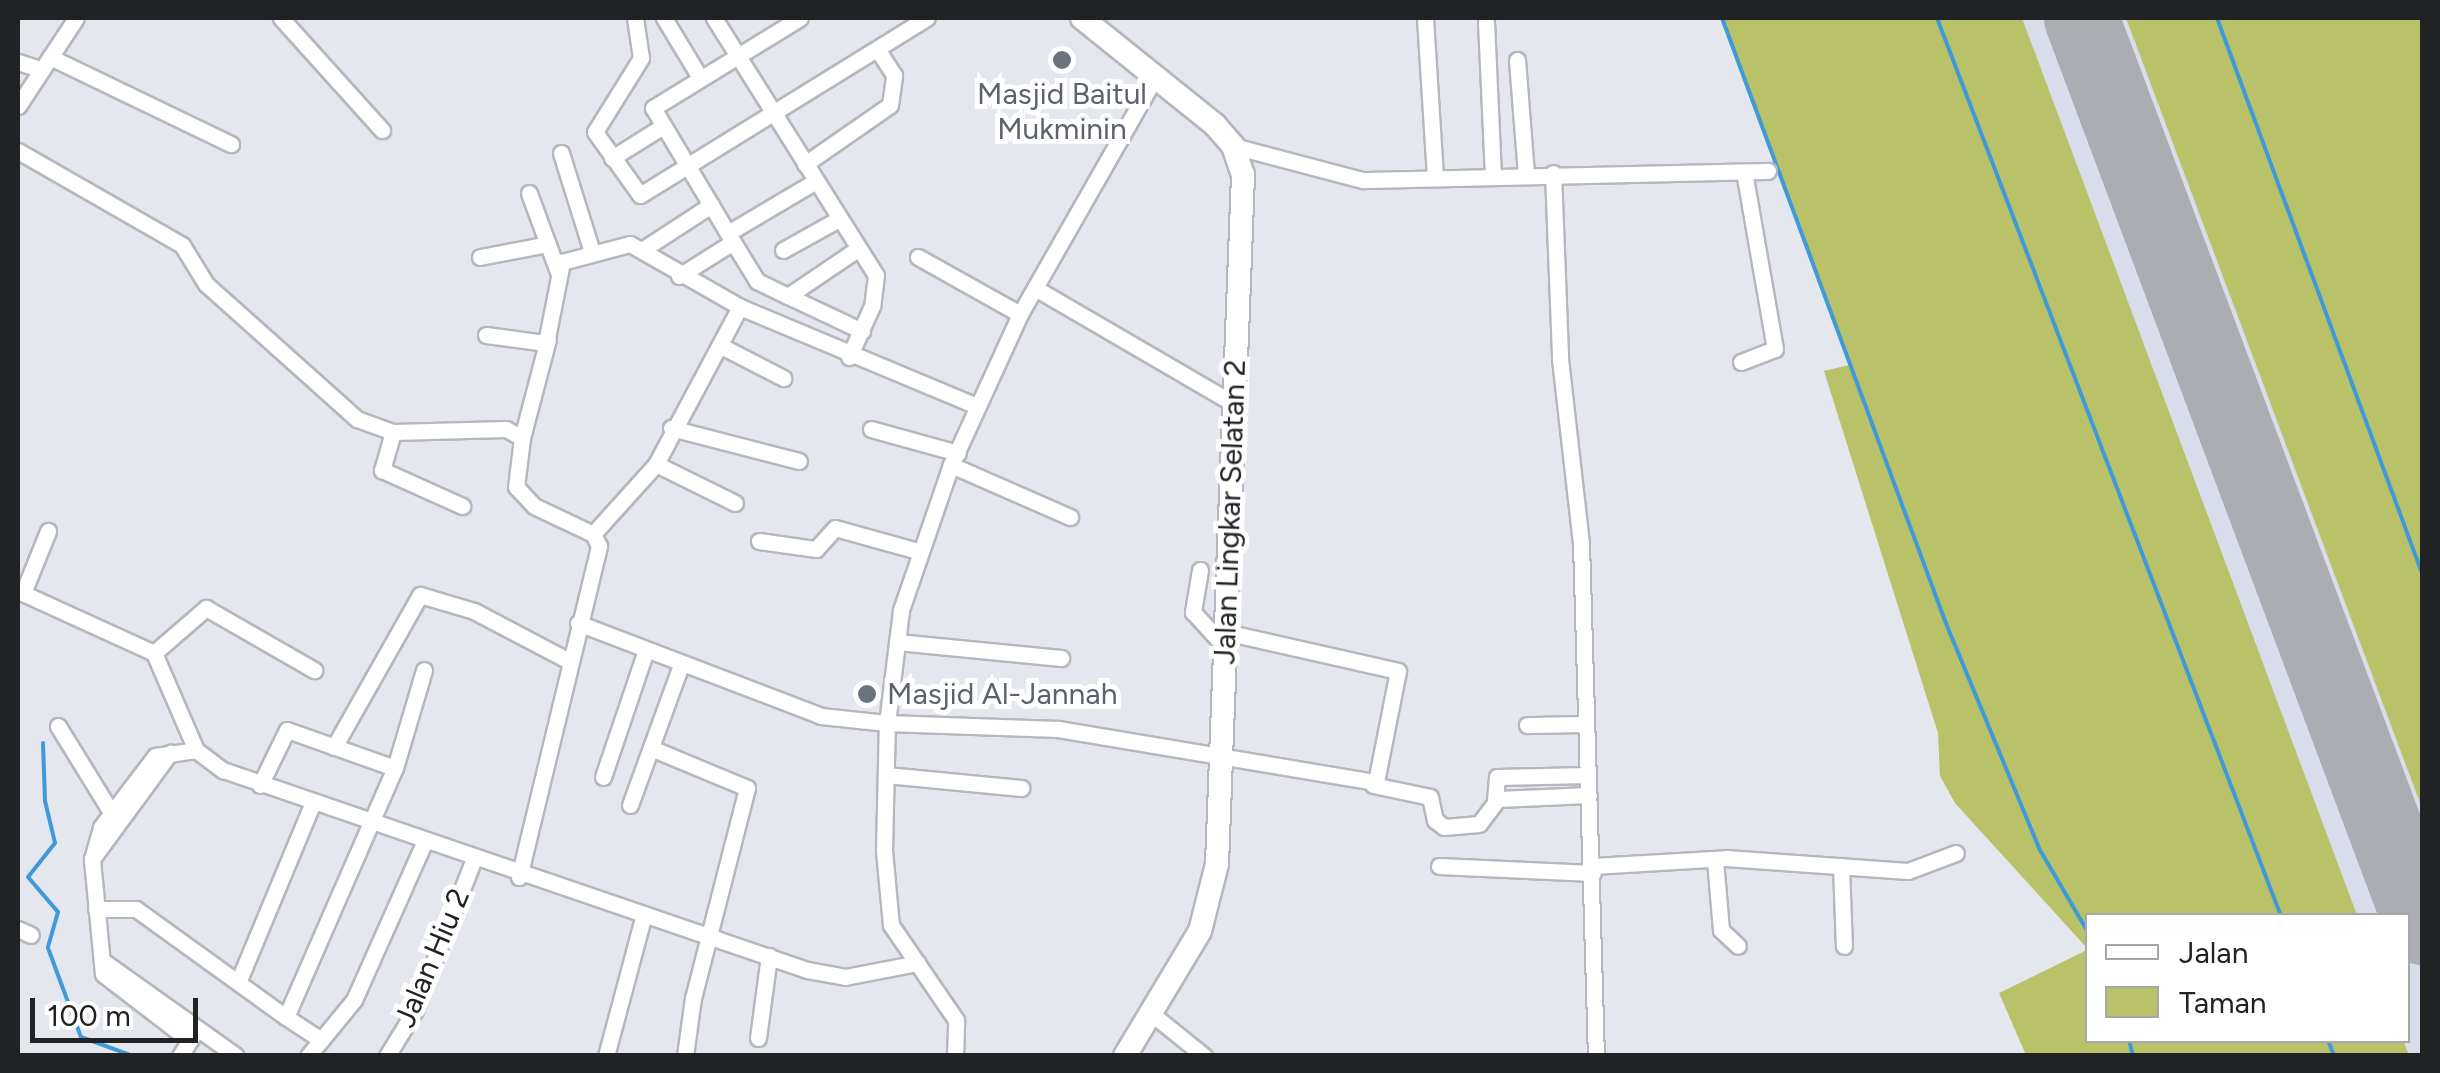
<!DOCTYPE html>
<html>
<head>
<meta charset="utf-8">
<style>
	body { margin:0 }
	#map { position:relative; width:2440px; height:1073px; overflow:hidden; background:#e5e7ee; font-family:Figtree,sans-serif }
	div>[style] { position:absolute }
	.built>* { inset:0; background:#d9dcea }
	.green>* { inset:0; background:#b9c268 }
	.stream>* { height:4px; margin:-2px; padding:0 2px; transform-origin:2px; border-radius:2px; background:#409ad8 }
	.runway>* { height:75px; margin:-37.5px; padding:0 37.5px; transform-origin:37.5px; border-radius:37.5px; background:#acadb2 }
	.roads { filter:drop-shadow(2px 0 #b6b7be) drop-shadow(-2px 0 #b6b7be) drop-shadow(0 2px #b6b7be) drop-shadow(0 -2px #b6b7be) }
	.minor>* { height:15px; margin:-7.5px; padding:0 7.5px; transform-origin:7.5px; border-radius:7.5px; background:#fff }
	.highway>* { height:22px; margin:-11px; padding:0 11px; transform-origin:11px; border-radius:11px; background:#fff }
	.dots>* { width:28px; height:28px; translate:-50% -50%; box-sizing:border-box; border:5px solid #fff; border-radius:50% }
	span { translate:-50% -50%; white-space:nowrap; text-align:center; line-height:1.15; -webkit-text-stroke:10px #fff; paint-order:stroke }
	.worship-label { font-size:30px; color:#5b616d }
	.left { translate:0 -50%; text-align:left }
	.street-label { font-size:30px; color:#212224 }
	.frame { position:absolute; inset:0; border:20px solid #212224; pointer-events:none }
	.legend { position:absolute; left:2085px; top:913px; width:325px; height:130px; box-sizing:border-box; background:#fff; border:2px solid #a6a7a7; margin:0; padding:12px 18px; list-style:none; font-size:30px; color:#212224 }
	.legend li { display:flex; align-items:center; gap:20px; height:50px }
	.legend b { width:50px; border:2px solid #a6a7a7 }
	.scale { position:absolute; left:30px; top:998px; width:168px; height:45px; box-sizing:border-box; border:5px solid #212224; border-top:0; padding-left:12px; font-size:30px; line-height:35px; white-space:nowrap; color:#212224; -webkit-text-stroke:8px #fff; paint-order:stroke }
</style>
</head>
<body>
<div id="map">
	<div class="built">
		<i style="clip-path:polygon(1722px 18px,2422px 18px,2422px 1055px,2026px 1055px,1999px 993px,2087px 950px,2088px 1040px,2408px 1040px,2408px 916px,2088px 916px,2087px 948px,1955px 803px,1940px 776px,1938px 733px,1824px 371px,1849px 365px)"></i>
	</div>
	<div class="green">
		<i style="clip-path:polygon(1722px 18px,2022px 18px,2357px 915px,2088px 916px,2087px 948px,1955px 803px,1940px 776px,1938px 733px,1824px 371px,1849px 365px)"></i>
		<i style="clip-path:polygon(2126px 18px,2422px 18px,2422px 808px)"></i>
		<i style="clip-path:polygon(2087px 950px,2088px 1040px,2403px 1040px,2409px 1055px,2026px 1055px,1999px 993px)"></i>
	</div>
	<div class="stream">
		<i style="left:1722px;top:18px;width:643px;rotate:69.7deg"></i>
		<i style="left:1945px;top:621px;width:248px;rotate:67.5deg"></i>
		<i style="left:2040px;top:850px;width:95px;rotate:59.7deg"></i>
		<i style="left:1937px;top:18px;width:962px;rotate:69.04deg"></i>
		<i style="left:2217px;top:18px;width:592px;rotate:69.73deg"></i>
		<i style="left:43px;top:743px;width:58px;rotate:88deg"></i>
		<i style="left:45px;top:801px;width:43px;rotate:76.6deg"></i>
		<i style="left:55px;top:843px;width:43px;rotate:128.5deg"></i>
		<i style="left:28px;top:877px;width:46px;rotate:49.4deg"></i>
		<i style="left:58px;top:912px;width:37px;rotate:106deg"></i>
		<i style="left:48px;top:948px;width:95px;rotate:69.7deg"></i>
		<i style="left:81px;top:1037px;width:55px;rotate:20.1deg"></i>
		<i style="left:2129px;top:1040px;width:16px;rotate:76deg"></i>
		<i style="left:2328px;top:1040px;width:17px;rotate:69deg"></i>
	</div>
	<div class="runway">
		<i style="left:2081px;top:18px;width:971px;rotate:69.44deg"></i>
	</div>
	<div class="roads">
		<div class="minor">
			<i style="left:281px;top:18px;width:151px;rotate:48deg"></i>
			<i style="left:635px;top:18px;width:40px;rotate:81.5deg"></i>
			<i style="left:641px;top:58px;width:87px;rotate:121.9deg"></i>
			<i style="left:595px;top:132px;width:77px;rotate:54.5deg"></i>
			<i style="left:640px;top:195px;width:337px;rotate:-31.7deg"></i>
			<i style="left:664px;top:18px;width:68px;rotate:58.9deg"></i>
			<i style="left:714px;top:18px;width:304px;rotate:57.8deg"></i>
			<i style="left:876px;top:275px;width:31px;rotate:97deg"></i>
			<i style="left:872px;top:306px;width:56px;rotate:114.3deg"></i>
			<i style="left:1425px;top:18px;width:159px;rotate:86.4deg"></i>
			<i style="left:1486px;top:22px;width:155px;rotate:87.4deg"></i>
			<i style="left:50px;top:57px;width:201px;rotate:25.7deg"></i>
			<i style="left:1517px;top:60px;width:115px;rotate:85.5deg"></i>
			<i style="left:18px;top:62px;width:25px;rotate:18deg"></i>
			<i style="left:18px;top:106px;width:105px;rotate:-56.6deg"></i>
			<i style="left:1233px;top:146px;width:134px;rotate:14.7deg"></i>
			<i style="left:1363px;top:180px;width:405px;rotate:-1.3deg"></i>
			<i style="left:18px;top:151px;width:189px;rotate:29.8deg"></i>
			<i style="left:182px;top:245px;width:46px;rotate:58.4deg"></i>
			<i style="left:206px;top:284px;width:203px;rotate:41.8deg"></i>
			<i style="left:357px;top:419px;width:38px;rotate:20deg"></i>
			<i style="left:393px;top:432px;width:113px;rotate:-1.5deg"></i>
			<i style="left:506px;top:429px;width:18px;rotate:29deg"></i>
			<i style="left:561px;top:153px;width:104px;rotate:72.6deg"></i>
			<i style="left:612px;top:158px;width:60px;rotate:-32.1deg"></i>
			<i style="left:805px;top:164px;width:103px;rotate:-34.8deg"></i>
			<i style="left:890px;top:105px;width:30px;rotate:-82deg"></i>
			<i style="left:894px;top:75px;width:31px;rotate:-123deg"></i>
			<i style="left:1553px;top:173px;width:186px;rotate:87.8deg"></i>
			<i style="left:1560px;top:359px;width:185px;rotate:83.5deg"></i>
			<i style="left:1581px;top:543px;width:513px;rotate:88.33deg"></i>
			<i style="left:529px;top:193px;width:84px;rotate:69.8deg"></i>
			<i style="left:728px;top:233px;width:102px;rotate:-30.6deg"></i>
			<i style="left:733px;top:242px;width:156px;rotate:-120.8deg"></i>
			<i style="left:653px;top:108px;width:172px;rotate:-31.5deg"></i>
			<i style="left:645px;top:248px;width:79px;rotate:-33.1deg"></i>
			<i style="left:783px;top:250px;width:62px;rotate:-29.1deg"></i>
			<i style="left:480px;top:257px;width:64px;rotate:-10.8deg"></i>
			<i style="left:918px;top:257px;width:117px;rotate:29.2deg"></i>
			<i style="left:679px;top:276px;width:64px;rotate:-32.2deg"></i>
			<i style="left:733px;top:242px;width:46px;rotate:58.4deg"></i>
			<i style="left:757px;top:281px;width:34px;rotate:26deg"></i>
			<i style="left:788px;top:296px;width:82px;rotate:-34.1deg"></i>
			<i style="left:1035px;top:288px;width:230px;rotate:30.2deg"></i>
			<i style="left:788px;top:296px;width:82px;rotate:25.3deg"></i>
			<i style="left:486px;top:335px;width:61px;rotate:7.6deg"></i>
			<i style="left:546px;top:343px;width:83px;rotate:-78.8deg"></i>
			<i style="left:562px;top:262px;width:70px;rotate:-14.8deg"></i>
			<i style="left:630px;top:244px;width:127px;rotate:29.8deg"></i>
			<i style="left:740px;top:307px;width:257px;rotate:22.7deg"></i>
			<i style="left:723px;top:347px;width:68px;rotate:27.3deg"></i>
			<i style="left:1741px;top:362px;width:36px;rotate:-21deg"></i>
			<i style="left:1775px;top:349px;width:180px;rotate:-99.9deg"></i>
			<i style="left:671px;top:428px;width:132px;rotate:14.5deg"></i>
			<i style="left:871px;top:429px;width:90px;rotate:15.4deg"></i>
			<i style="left:393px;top:432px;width:40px;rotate:106deg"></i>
			<i style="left:382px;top:470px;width:88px;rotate:24.2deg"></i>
			<i style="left:656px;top:464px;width:88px;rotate:26.3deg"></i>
			<i style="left:951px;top:465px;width:130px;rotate:23.6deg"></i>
			<i style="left:593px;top:534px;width:94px;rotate:-48deg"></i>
			<i style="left:656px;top:464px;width:178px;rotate:-61.9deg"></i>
			<i style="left:759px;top:541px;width:58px;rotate:8deg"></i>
			<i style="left:816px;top:549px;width:28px;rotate:-48deg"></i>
			<i style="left:835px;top:528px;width:86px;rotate:15.5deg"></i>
			<i style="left:1200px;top:570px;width:43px;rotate:99.5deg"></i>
			<i style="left:1193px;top:612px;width:46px;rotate:47.6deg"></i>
			<i style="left:18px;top:591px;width:149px;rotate:24.5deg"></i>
			<i style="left:154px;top:653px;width:106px;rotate:66.6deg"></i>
			<i style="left:196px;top:750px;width:34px;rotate:37deg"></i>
			<i style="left:223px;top:770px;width:617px;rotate:18.9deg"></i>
			<i style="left:807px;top:970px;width:39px;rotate:10deg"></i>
			<i style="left:845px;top:977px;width:74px;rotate:-10.9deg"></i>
			<i style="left:23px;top:593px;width:67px;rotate:-68deg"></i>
			<i style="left:578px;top:623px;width:260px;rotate:20.9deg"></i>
			<i style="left:821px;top:716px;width:66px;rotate:6.1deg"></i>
			<i style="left:887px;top:723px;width:114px;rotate:-82.9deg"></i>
			<i style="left:901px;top:610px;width:153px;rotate:-71deg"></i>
			<i style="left:951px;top:465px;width:166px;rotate:-65.4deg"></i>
			<i style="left:1020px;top:314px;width:268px;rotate:-60.3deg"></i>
			<i style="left:897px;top:642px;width:165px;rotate:5.6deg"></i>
			<i style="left:154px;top:653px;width:69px;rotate:-40.9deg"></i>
			<i style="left:206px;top:608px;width:125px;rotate:29.9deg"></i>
			<i style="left:1527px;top:725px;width:59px;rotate:-1deg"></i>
			<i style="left:58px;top:726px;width:101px;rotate:58.4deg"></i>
			<i style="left:334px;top:747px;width:175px;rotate:-60.5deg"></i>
			<i style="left:420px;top:595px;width:56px;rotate:16.5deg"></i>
			<i style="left:474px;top:611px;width:105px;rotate:27.8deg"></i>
			<i style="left:651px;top:748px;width:104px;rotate:22.6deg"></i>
			<i style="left:747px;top:788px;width:217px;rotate:104.4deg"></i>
			<i style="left:693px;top:998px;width:59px;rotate:97.9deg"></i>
			<i style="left:886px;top:775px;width:136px;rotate:5.5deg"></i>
			<i style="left:603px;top:777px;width:134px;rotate:-71.3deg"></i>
			<i style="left:260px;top:785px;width:61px;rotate:-63.9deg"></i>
			<i style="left:287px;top:730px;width:114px;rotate:19.4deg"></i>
			<i style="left:1373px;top:785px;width:58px;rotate:11.9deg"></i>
			<i style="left:1430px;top:797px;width:24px;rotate:78deg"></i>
			<i style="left:1435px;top:820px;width:11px;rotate:38deg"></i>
			<i style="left:1444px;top:827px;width:35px;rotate:-5deg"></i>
			<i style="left:1479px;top:824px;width:31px;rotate:-53deg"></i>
			<i style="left:1498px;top:799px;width:91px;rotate:-2.5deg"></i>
			<i style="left:1495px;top:800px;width:23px;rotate:-85deg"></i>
			<i style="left:1497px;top:777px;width:91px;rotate:-1.3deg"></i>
			<i style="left:630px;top:805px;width:149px;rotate:-70deg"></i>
			<i style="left:92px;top:859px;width:132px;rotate:-53.7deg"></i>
			<i style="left:1715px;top:860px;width:70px;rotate:85.1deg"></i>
			<i style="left:1721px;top:930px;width:23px;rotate:43deg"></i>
			<i style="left:1439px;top:866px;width:154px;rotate:2.6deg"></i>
			<i style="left:1593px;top:866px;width:133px;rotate:-3.4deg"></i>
			<i style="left:1726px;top:858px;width:182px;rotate:4.1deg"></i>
			<i style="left:1908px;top:871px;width:51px;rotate:-20.6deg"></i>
			<i style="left:1841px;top:866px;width:80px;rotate:87.9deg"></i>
			<i style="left:519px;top:877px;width:341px;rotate:-76.4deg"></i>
			<i style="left:599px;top:546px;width:13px;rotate:-117deg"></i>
			<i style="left:593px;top:534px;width:65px;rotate:-154.6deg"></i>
			<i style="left:534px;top:506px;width:26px;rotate:-133deg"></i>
			<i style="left:516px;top:487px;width:49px;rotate:-83deg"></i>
			<i style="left:522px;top:438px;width:102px;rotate:-75.3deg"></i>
			<i style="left:96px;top:909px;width:40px"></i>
			<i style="left:136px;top:909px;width:185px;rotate:35.8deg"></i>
			<i style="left:286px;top:1017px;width:272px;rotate:-66.4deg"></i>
			<i style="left:395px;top:768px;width:102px;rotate:-73.5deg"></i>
			<i style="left:18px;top:929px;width:14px;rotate:25deg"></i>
			<i style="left:103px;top:961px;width:163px;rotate:35.5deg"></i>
			<i style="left:239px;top:980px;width:190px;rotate:-67.4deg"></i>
			<i style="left:1152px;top:1014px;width:67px;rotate:38.9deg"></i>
			<i style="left:286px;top:1017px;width:42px;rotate:33.3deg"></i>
			<i style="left:758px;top:1038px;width:83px;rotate:-82.4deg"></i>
			<i style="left:189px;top:1040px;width:108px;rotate:-142.5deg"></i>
			<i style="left:103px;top:974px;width:116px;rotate:-95.5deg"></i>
			<i style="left:92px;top:859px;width:33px;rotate:-74deg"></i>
			<i style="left:101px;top:827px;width:89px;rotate:-52.7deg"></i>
			<i style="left:155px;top:756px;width:41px;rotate:-8.3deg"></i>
			<i style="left:180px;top:1056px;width:28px;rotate:-58deg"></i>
			<i style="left:308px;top:1056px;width:72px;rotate:-50.6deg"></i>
			<i style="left:354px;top:1000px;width:172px;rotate:-66deg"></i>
			<i style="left:387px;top:1056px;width:54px;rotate:-58.7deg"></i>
			<i style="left:415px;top:1010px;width:162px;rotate:-68.7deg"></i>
			<i style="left:606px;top:1056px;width:147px;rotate:-75deg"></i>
			<i style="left:955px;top:1056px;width:36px;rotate:-88deg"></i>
			<i style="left:956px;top:1020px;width:115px;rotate:-124.4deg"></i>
			<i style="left:891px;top:925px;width:74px;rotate:-95.4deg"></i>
			<i style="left:884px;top:851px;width:128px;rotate:-88.7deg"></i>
			<i style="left:887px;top:723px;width:171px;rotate:2deg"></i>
			<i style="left:1058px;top:729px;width:322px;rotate:9.5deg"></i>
			<i style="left:1376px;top:782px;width:113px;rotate:-78.8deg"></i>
			<i style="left:1398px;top:671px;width:177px;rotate:-167.3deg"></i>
		</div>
		<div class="highway">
			<i style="left:1082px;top:18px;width:171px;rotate:38.8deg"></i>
			<i style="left:1215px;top:125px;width:28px;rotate:49deg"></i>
			<i style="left:1233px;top:146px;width:31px;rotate:71deg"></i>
			<i style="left:1243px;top:175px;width:689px;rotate:92.16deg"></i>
			<i style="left:1217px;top:864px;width:69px;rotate:104.2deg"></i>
			<i style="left:1200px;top:931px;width:146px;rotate:121deg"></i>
		</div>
	</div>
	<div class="dots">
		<i style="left:1062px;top:60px;background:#6b7280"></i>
		<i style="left:867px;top:694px;background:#6b7280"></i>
	</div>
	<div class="worship-label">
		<span style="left:1062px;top:111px">Masjid Baitul<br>Mukminin</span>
		<span class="left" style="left:887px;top:694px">Masjid Al-Jannah</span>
	</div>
	<div class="street-label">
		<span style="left:1230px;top:512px;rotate:-88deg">Jalan Lingkar Selatan 2</span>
		<span style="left:432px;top:958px;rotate:-67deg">Jalan Hiu 2</span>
	</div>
	<div class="frame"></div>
	<ul class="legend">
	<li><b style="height:12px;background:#fff"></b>Jalan</li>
	<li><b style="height:28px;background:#b9c268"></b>Taman</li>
	</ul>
	<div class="scale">100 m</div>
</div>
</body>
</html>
